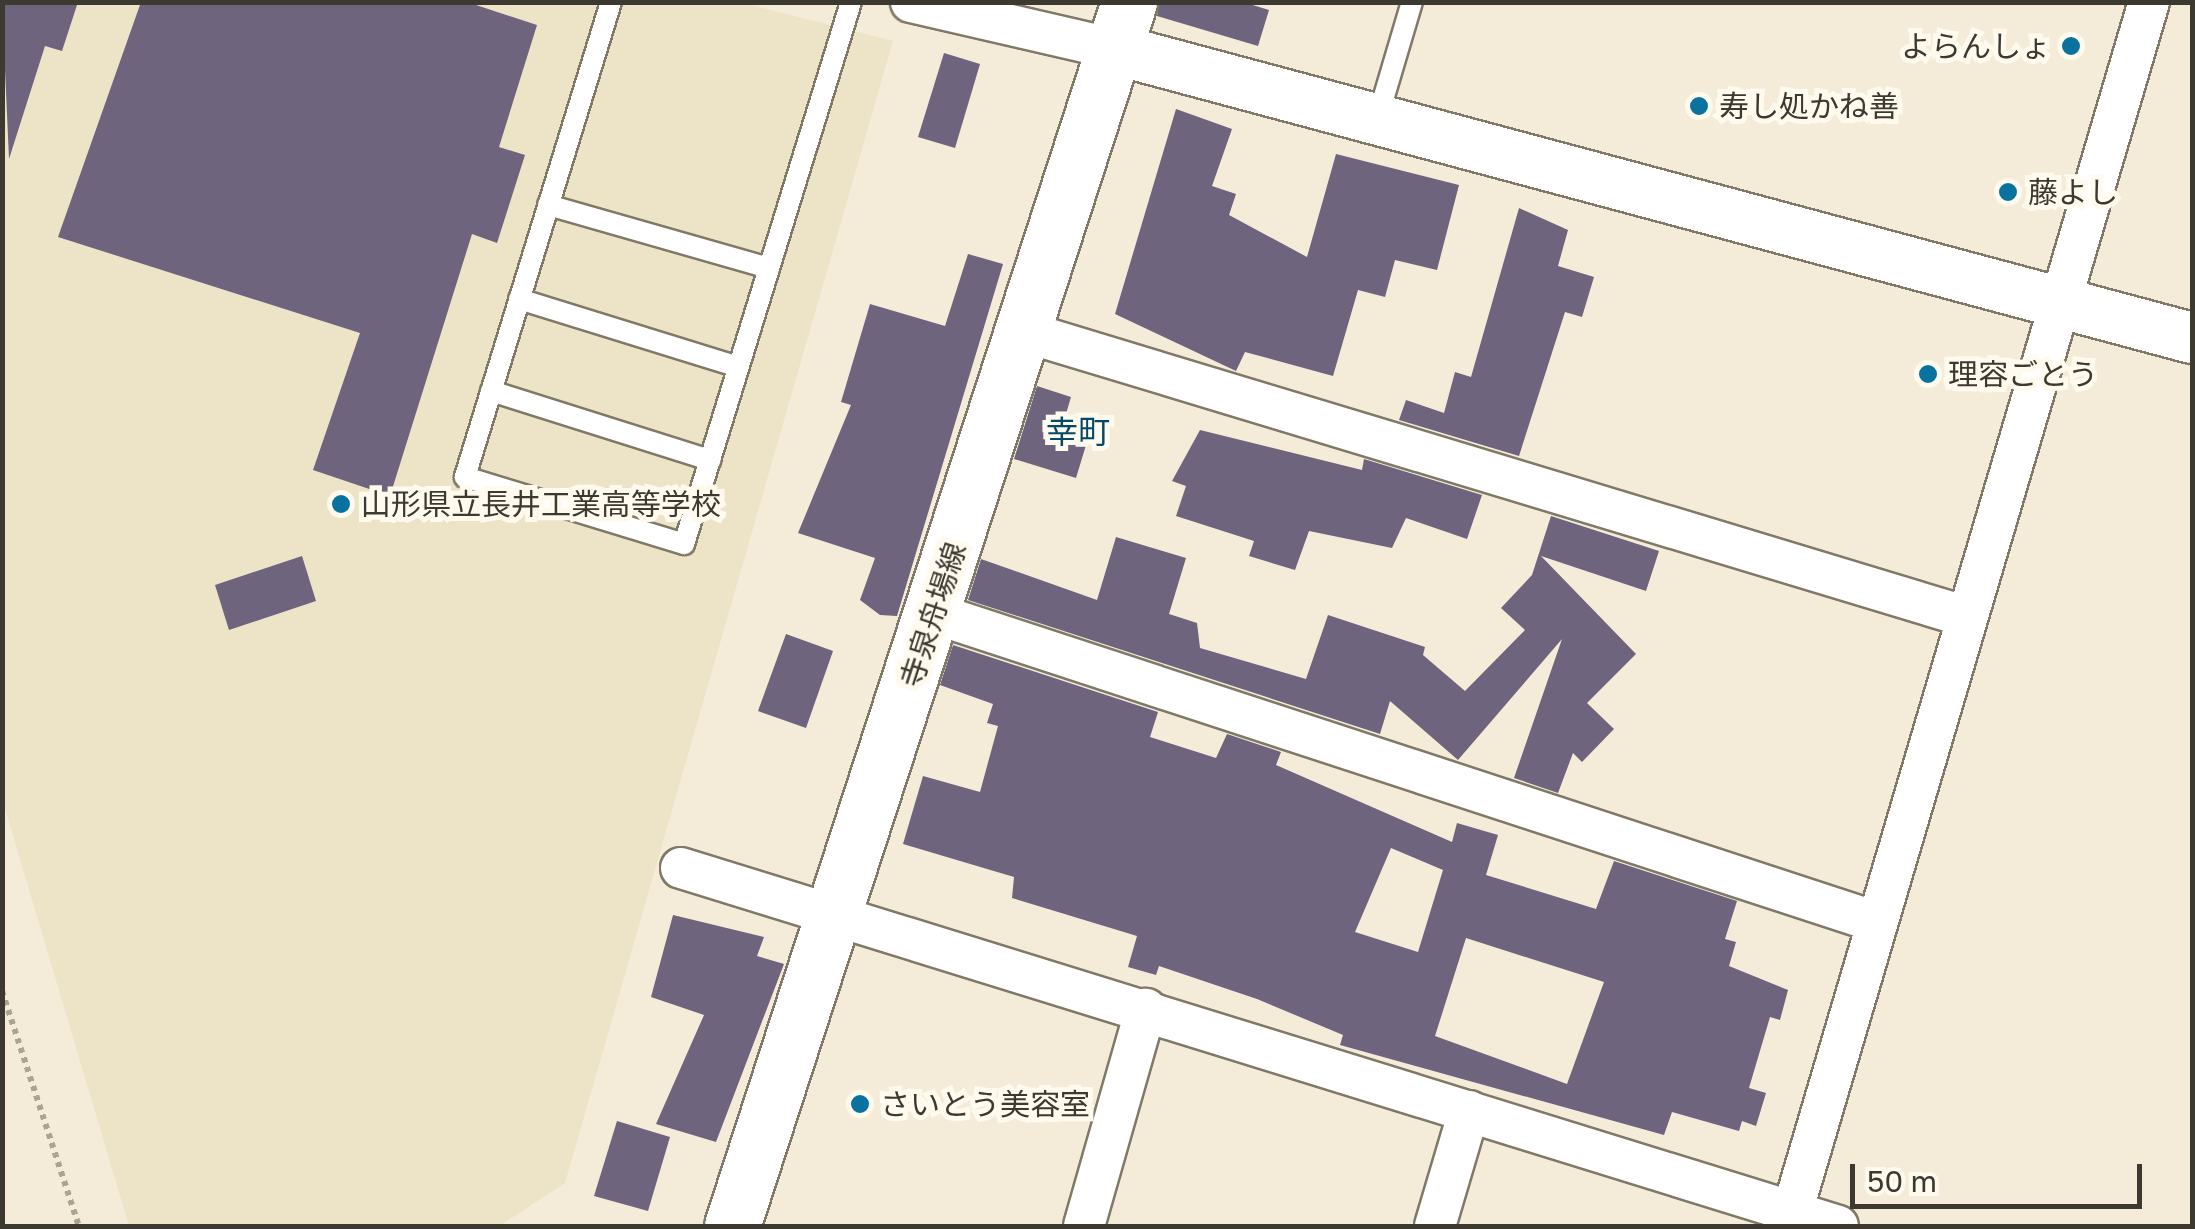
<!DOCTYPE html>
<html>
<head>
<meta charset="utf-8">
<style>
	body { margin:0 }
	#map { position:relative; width:2195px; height:1229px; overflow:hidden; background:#f4ecd8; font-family:"Golos Text","Noto Sans JP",sans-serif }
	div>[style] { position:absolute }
	.built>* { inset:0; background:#ede3c7 }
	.building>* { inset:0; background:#6e647e }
	.path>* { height:6px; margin-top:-3px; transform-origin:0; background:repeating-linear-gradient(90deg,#aaa495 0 5px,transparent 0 10px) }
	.roads { filter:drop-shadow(2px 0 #807967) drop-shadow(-2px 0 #807967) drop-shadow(0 2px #807967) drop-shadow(0 -2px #807967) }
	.service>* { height:20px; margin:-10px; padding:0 10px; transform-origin:10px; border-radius:10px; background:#fff }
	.minor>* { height:40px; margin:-20px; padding:0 20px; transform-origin:20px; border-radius:20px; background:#fff }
	.tertiary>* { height:50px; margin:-25px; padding:0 25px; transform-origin:25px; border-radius:25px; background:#fff }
	.secondary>* { height:55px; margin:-27.5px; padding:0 27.5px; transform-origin:27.5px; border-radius:27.5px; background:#fff }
	.dots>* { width:28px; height:28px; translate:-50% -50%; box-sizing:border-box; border:5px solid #fefaed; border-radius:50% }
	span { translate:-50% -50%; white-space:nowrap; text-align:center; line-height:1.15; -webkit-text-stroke:10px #fefaed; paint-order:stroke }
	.poi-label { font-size:30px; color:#3c3931 }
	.right { translate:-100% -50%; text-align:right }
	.left { translate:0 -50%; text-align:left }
	.street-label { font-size:30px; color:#3c3931 }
	.neighbourhood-label { font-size:32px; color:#034968 }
	.frame { position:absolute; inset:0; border:5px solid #3c3931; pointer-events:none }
	.scale { position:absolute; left:1850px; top:1164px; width:292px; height:45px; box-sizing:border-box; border:5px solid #3c3931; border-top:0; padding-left:12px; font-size:30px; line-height:35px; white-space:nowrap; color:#3c3931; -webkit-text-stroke:8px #fefaed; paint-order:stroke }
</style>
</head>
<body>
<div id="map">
	<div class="built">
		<i style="clip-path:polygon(2px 3px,743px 3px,893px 41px,565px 1183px,499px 1226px,129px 1226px,3px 802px)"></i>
	</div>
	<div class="building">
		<i style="clip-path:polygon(2px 2px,78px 2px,62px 51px,45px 46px,9px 159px)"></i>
		<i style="clip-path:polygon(141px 2px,467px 2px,537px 25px,499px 147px,525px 155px,497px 243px,472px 234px,390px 496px,313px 470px,360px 333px,58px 237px)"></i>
		<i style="clip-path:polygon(1159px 2px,1243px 2px,1269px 10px,1258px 46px,1157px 16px)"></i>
		<i style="clip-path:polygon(944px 53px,980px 64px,955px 148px,918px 137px)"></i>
		<i style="clip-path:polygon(1176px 109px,1232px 129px,1212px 186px,1236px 194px,1229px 215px,1307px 257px,1336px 154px,1459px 185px,1437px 270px,1395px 260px,1385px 297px,1358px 290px,1333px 376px,1245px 352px,1236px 371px,1115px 314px)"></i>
		<i style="clip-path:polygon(1519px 208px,1568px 230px,1558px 266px,1594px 277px,1582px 317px,1565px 312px,1519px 456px,1399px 420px,1406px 400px,1444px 413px,1455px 372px,1471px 377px)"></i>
		<i style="clip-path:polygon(968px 254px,1003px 264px,897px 616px,880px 615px,860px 600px,875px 558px,798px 533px,851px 405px,841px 402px,870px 304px,945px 326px)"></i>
		<i style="clip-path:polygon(1037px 386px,1071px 397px,1063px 424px,1090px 432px,1076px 478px,1014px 459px)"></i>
		<i style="clip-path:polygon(1200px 430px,1362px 470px,1364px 459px,1482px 495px,1467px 539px,1406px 518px,1392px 548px,1309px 531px,1295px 570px,1249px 556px,1254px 541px,1176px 516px,1186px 486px,1172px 481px)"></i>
		<i style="clip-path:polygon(1551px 516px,1659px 551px,1646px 591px,1541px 556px,1636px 654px,1587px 703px,1614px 729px,1582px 762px,1573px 753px,1558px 793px,1514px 778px,1562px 639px,1458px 760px,1390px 701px,1380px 734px,968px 600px,981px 559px,1097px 600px,1116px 537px,1186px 558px,1169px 614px,1197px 623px,1200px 648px,1306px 679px,1328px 615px,1425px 647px,1423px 655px,1465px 691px,1525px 630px,1501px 608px,1532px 575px)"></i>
		<i style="clip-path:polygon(302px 556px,316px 601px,229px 630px,215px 585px)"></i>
		<i style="clip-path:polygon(786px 634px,833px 651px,806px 728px,758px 711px)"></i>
		<i style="clip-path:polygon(evenodd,953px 645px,1158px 712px,1150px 737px,1216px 758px,1227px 734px,1281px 752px,1276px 765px,1452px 842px,1457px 823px,1498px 835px,1486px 875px,1596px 909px,1614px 861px,1737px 901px,1725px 939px,1736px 942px,1729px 966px,1788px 990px,1780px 1020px,1770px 1017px,1749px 1088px,1766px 1093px,1756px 1126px,1742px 1121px,1739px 1131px,1672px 1112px,1664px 1135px,1340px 1045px,1343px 1035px,1257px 999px,1159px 966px,1156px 975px,1128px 967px,1137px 936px,1012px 898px,1014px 877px,903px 844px,923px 776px,980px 792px,998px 726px,987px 723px,993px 704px,940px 685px,953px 645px,1391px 848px,1443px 870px,1418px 952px,1355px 932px,1391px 848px,953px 645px,1466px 938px,1604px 982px,1567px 1084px,1435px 1036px,1466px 938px)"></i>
		<i style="clip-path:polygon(673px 915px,764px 937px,757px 956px,784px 964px,716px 1142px,656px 1124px,704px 1015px,651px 997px)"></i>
		<i style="clip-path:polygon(617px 1121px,670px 1137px,648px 1211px,594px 1196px)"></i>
	</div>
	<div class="path">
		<i style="left:2px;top:991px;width:247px;rotate:71.9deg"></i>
	</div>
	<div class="roads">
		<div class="service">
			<i style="left:611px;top:2px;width:497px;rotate:107.1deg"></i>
			<i style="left:465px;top:477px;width:229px;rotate:17deg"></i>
			<i style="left:684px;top:544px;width:567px;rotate:-72.87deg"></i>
			<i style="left:1377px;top:120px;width:123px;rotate:-73.5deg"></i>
			<i style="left:548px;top:205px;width:230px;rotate:15.9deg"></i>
			<i style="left:519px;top:299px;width:229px;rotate:17.2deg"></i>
			<i style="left:491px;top:391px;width:230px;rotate:17.5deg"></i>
		</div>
		<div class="minor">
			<i style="left:911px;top:2px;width:208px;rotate:13deg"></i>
			<i style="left:1022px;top:331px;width:984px;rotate:16.83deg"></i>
			<i style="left:933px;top:613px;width:992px;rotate:18.14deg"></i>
			<i style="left:681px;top:868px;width:1211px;rotate:17.19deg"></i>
			<i style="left:1084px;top:1226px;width:226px;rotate:-74.1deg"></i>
			<i style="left:1435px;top:1226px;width:120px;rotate:-73.5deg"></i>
			<i style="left:1788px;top:1226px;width:1276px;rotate:-73.57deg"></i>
		</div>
		<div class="tertiary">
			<i style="left:1114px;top:49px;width:1116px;rotate:15.01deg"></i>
		</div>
		<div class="secondary">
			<i style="left:732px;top:1226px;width:1287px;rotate:-72.03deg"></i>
		</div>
	</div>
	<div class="dots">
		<i style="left:2071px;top:46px;background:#09729e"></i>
		<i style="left:1699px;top:106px;background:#09729e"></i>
		<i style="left:2008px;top:192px;background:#09729e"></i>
		<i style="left:1928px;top:374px;background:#09729e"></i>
		<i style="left:341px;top:504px;background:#09729e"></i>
		<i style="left:860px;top:1104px;background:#09729e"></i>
	</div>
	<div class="poi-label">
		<span class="right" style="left:2051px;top:46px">よらんしょ</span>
		<span class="left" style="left:1719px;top:106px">寿し処かね善</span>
		<span class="left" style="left:2028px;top:192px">藤よし</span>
		<span class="left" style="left:1948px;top:374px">理容ごとう</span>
		<span class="left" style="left:361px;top:504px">山形県立長井工業高等学校</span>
		<span class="left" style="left:880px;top:1104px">さいとう美容室</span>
	</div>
	<div class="street-label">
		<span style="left:933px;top:615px;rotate:-72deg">寺泉舟場線</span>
	</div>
	<div class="neighbourhood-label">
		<span style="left:1078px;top:431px">幸町</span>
	</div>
	<div class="frame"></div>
	<div class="scale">50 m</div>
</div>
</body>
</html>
